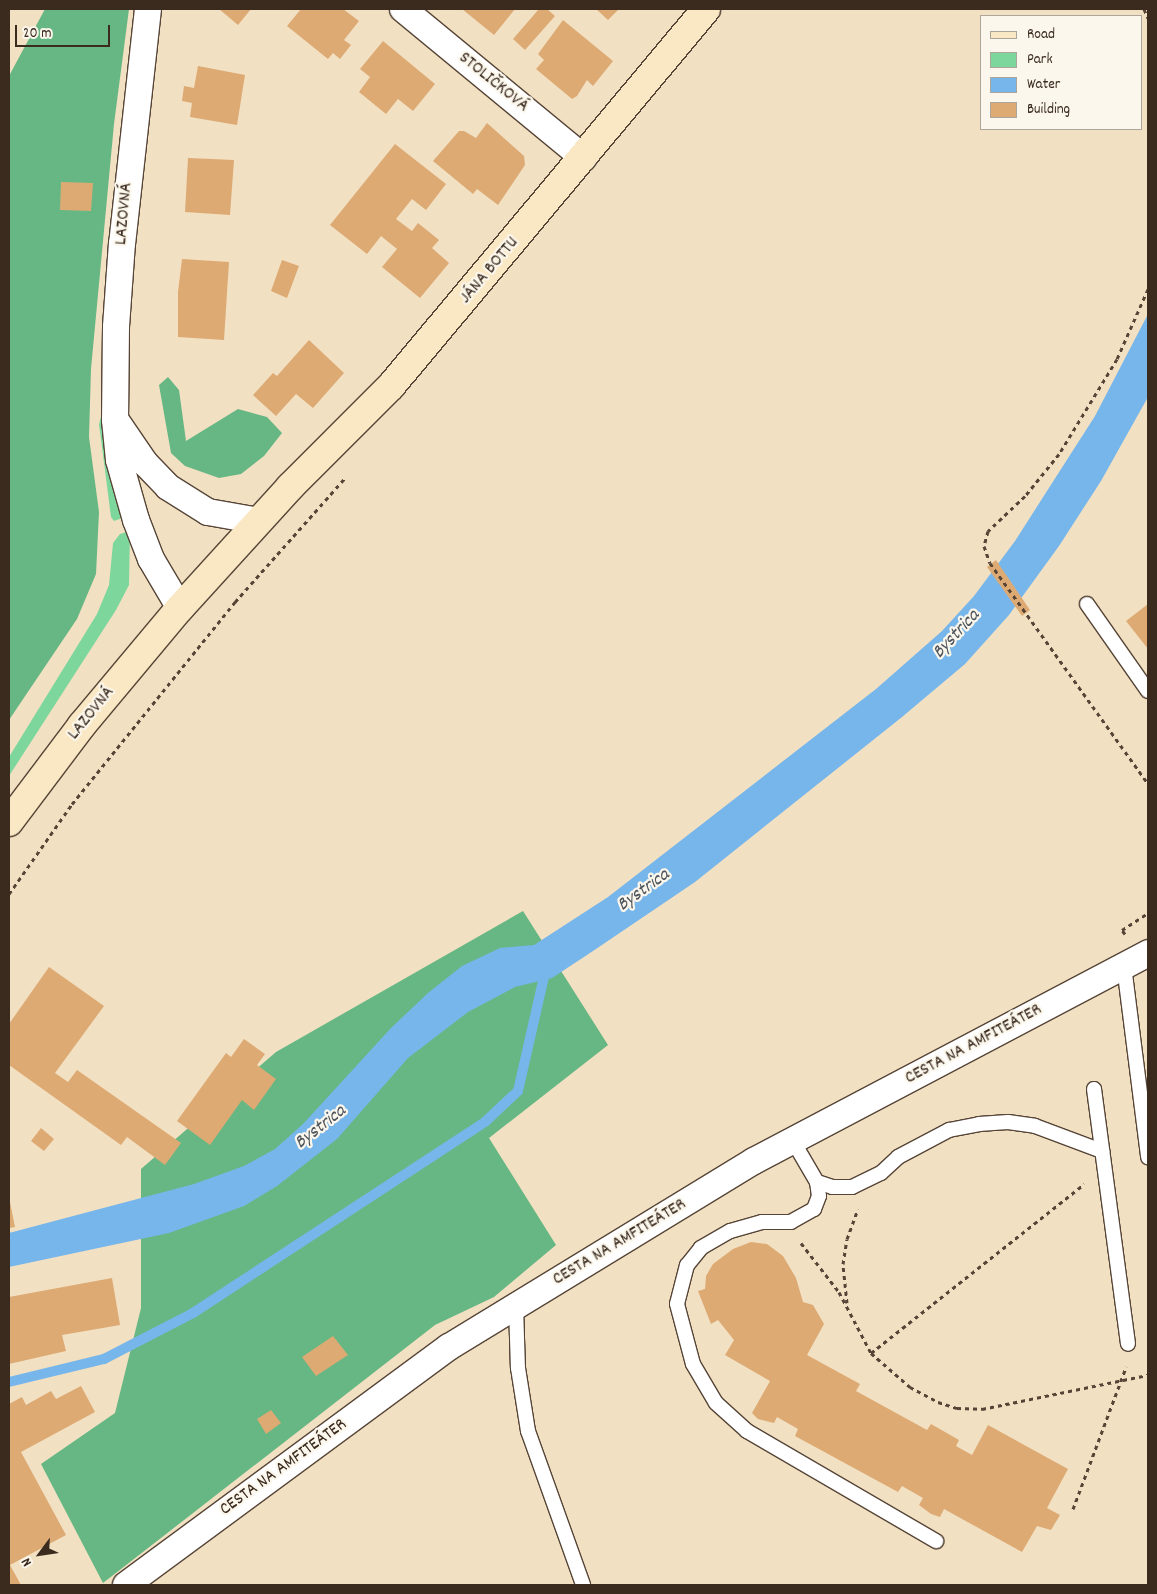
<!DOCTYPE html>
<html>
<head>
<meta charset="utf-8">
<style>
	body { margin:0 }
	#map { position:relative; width:1157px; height:1594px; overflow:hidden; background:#f2e0c2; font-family:Dekko,sans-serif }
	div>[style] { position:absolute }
	.green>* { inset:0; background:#7dd69c }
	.forest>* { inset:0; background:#66b784 }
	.water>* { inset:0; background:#77b6eb }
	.stream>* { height:10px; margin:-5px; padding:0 5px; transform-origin:5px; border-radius:5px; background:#77b6eb }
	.building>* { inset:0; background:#ddaa74 }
	.path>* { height:3px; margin-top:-1.5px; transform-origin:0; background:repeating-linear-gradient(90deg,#564537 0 4px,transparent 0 8px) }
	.roads { filter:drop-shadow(1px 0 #564537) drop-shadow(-1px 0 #564537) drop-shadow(0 1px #564537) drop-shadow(0 -1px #564537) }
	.lane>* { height:14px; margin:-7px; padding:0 7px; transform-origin:7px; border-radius:7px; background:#fff }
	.street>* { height:26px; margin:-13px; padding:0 13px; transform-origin:13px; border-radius:13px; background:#fff }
	.secondary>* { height:28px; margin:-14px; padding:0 14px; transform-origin:14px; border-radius:14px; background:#fae7c3 }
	span { translate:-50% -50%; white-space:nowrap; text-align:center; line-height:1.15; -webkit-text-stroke:4.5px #fbf7ec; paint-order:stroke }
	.street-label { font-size:18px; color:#3b2a1e }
	.water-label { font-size:19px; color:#4d545c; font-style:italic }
	.frame { position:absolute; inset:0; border:10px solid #3b2a1e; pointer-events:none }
	.legend { position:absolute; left:980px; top:15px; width:162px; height:115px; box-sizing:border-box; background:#fbf7ec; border:1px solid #aea59a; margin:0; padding:6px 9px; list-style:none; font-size:15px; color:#3b2a1e }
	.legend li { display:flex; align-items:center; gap:10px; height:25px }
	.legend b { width:25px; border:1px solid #aea59a }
	.north { position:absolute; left:15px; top:1529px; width:50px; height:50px; -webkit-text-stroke:4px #fbf7ec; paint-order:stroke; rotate:239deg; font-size:14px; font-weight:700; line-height:20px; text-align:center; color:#3b2a1e }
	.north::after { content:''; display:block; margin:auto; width:18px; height:22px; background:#3b2a1e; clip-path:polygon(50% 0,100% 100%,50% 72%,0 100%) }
	.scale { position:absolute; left:15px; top:25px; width:95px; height:22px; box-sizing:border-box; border:2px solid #3b2a1e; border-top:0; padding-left:6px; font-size:15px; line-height:18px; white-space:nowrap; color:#3b2a1e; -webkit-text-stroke:4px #fbf7ec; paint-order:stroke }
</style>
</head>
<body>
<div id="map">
	<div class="green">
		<i style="clip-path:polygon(103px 409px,125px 517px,114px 521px,111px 517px,99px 424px)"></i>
		<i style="clip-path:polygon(130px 531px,129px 585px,116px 610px,9px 776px,9px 757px,97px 614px,109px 585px,113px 543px,120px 534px)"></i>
	</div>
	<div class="forest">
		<i style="clip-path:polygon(45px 9px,129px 9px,114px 124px,91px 369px,89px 437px,99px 512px,96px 574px,77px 619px,9px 720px,9px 76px)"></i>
		<i style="clip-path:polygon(168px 377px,179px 390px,186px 441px,238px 409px,267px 417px,282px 433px,264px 456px,241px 474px,219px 478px,185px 466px,171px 453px,159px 385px)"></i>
		<i style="clip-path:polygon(523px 911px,608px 1045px,489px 1138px,556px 1245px,494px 1297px,435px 1325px,103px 1583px,41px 1464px,115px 1413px,141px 1308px,141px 1169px,276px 1052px)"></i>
	</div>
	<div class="water">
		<i style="clip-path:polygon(1148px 314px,1148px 397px,1101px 481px,1059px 546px,1009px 615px,965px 664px,902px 717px,695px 882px,593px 951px,552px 978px,515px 987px,468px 1012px,408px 1058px,337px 1139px,277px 1186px,244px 1206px,169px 1233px,9px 1267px,9px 1233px,194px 1184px,244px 1166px,275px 1149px,303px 1124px,391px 1028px,428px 993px,462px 966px,500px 948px,534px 945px,608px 897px,876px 689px,942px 631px,974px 596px,1015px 541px,1095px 416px)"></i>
	</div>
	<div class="stream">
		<i style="left:9px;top:1382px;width:98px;rotate:-13.6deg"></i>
		<i style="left:104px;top:1359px;width:100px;rotate:-27.3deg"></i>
		<i style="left:193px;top:1313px;width:350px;rotate:-33.2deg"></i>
		<i style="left:486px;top:1121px;width:44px;rotate:-43.2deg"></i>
		<i style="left:518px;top:1091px;width:126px;rotate:-77.2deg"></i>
	</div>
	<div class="building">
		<i style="clip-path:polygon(219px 9px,251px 9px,238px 25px)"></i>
		<i style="clip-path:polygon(301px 9px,343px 9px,359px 21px,344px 40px,351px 45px,340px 59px,333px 53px,328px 59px,287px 26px)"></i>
		<i style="clip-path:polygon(462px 9px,515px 9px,494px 35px)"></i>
		<i style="clip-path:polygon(539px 9px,547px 9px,555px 16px,525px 50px,513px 39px)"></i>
		<i style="clip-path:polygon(596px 9px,619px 9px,608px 20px)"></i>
		<i style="clip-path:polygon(563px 20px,613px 61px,593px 86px,587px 80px,577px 96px,572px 99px,536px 69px,544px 60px,538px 54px)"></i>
		<i style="clip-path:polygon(383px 41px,435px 84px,413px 111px,398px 99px,386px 114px,359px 92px,370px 77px,360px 69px)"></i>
		<i style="clip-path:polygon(198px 66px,245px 75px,237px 125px,190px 117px,192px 103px,182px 101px,184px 86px,194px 88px)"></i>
		<i style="clip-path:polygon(487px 123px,524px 156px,525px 165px,498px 205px,477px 189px,473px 194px,433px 161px,459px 131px,464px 131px,476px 138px)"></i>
		<i style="clip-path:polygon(395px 144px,446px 184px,426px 210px,412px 199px,396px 219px,412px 231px,418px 223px,439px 240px,432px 248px,449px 263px,420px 298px,382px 267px,397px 249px,381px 236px,367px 254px,330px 225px)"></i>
		<i style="clip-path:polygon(188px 158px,234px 160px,230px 215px,185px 212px)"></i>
		<i style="clip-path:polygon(61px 182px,93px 183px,91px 211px,60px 210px)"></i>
		<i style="clip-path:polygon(182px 259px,229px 262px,224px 340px,178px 337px,178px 292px)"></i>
		<i style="clip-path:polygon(282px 260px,299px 266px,287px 298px,271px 291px)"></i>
		<i style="clip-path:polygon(309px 340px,344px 373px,313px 408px,296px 394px,276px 416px,253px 395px,273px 373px,277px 376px)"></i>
		<i style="clip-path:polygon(996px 560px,1030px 610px,1022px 616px,987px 567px)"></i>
		<i style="clip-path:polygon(1148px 604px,1148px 649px,1126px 621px)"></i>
		<i style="clip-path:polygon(49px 967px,104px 1006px,55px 1073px,68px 1082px,77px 1070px,181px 1143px,165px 1165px,127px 1137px,121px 1145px,9px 1065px,9px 1024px)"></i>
		<i style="clip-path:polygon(244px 1039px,265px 1054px,257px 1065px,276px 1079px,254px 1110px,242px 1100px,210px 1145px,177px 1121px,226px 1053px,231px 1057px)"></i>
		<i style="clip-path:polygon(41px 1128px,54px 1139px,44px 1151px,31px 1141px)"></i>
		<i style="clip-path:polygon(10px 1202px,15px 1227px,9px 1228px,9px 1203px)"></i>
		<i style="clip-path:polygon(751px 1242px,767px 1244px,783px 1256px,796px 1278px,803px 1302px,813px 1305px,824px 1324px,807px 1355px,860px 1384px,856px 1391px,927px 1430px,931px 1424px,959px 1440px,956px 1446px,972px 1455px,988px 1425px,1068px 1469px,1047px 1508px,1060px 1515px,1051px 1530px,1037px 1526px,1022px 1552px,944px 1509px,940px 1517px,931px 1514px,919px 1505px,923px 1498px,902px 1486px,898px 1492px,795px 1436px,798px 1429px,777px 1417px,774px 1423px,758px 1419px,752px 1413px,770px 1381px,725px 1355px,734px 1340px,718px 1320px,711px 1324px,698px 1291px,705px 1289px,706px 1276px,713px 1264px,733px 1249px)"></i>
		<i style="clip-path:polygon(112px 1278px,120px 1325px,62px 1335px,66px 1351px,9px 1364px,9px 1297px)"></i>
		<i style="clip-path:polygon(333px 1336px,348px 1355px,316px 1376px,302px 1357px)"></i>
		<i style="clip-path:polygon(81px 1386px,95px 1412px,21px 1452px,66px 1535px,10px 1565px,21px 1585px,9px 1585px,9px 1404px,22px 1397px,26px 1405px,51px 1391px,56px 1399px)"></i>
		<i style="clip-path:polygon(271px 1410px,281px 1423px,266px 1434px,257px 1419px)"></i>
	</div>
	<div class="path">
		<i style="left:1144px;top:9px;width:10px;rotate:66deg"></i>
		<i style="left:1148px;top:289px;width:77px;rotate:113.9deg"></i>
		<i style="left:1117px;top:359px;width:111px;rotate:121.4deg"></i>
		<i style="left:1059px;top:454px;width:54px;rotate:129deg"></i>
		<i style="left:1025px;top:496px;width:51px;rotate:136.6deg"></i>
		<i style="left:988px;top:531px;width:16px;rotate:105deg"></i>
		<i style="left:984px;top:546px;width:18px;rotate:71deg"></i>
		<i style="left:990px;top:563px;width:272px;rotate:54.4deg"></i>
		<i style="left:9px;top:894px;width:110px;rotate:-55deg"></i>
		<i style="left:72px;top:804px;width:260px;rotate:-51.1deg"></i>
		<i style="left:235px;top:602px;width:166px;rotate:-48.4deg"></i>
		<i style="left:1125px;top:934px;width:5px;rotate:-127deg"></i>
		<i style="left:1122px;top:930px;width:31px;rotate:-33deg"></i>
		<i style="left:801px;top:1243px;width:62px;rotate:52.2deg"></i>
		<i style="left:839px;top:1292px;width:69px;rotate:62.3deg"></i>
		<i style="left:871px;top:1353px;width:52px;rotate:41.1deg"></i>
		<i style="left:910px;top:1387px;width:32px;rotate:28deg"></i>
		<i style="left:938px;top:1402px;width:20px;rotate:18deg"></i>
		<i style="left:957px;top:1408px;width:25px;rotate:2deg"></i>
		<i style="left:982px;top:1409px;width:169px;rotate:-11.6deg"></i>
		<i style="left:847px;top:1303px;width:39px;rotate:-96deg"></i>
		<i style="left:843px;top:1264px;width:25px;rotate:-81deg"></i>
		<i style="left:847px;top:1239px;width:32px;rotate:-70deg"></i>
		<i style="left:871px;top:1353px;width:272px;rotate:-38.4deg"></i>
		<i style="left:1073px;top:1509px;width:152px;rotate:-69.5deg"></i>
	</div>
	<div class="roads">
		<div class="lane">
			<i style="left:1087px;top:604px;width:106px;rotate:55deg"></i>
			<i style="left:1124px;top:966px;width:193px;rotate:82.8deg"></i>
			<i style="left:1094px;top:1089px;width:257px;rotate:82.4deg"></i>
			<i style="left:793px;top:1141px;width:48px;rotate:59.7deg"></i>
			<i style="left:817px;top:1182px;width:14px;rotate:82deg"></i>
			<i style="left:819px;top:1196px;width:14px;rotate:111deg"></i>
			<i style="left:814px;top:1209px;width:26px;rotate:151deg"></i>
			<i style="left:791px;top:1222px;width:29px;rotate:180deg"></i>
			<i style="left:762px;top:1222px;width:33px;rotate:164deg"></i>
			<i style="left:730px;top:1231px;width:34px;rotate:150deg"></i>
			<i style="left:701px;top:1248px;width:22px;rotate:129deg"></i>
			<i style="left:687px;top:1265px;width:40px;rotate:104.4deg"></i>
			<i style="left:677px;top:1304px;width:62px;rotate:75.1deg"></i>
			<i style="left:693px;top:1364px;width:45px;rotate:59.5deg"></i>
			<i style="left:716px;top:1403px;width:42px;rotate:42.1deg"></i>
			<i style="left:747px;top:1431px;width:219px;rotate:30.2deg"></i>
			<i style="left:817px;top:1182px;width:16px;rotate:18deg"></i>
			<i style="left:832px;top:1187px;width:20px"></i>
			<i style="left:852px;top:1187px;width:32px;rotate:-26deg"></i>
			<i style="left:881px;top:1173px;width:23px;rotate:-43deg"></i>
			<i style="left:898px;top:1157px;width:58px;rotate:-27.9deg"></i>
			<i style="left:949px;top:1130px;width:31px;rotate:-11deg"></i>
			<i style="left:979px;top:1124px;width:29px;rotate:-4deg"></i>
			<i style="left:1008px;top:1122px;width:27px;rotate:8deg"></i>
			<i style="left:1035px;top:1126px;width:72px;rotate:20.5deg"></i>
			<i style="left:516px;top:1306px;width:62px;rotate:88.2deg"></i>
			<i style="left:518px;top:1368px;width:64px;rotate:81deg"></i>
			<i style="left:528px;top:1431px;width:164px;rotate:70.3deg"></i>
		</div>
		<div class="street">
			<i style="left:148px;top:9px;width:235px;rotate:96.3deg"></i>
			<i style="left:122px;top:243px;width:84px;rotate:94.1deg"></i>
			<i style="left:116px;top:327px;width:93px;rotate:90.6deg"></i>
			<i style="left:115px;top:420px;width:40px;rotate:84.3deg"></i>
			<i style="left:119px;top:460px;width:62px;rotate:74.2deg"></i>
			<i style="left:136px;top:520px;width:42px;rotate:69deg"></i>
			<i style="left:151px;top:559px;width:57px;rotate:59.4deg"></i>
			<i style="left:403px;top:9px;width:234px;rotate:39.5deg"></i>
			<i style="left:117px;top:422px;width:50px;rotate:55.7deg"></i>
			<i style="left:145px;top:463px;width:33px;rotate:46deg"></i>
			<i style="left:168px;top:487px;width:47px;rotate:32deg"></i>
			<i style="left:208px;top:512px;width:52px;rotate:10deg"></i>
			<i style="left:126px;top:1585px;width:401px;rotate:-36.4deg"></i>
			<i style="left:449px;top:1347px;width:357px;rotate:-31.4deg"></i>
			<i style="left:754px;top:1161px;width:446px;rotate:-27.8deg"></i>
		</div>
		<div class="secondary">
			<i style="left:9px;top:822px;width:121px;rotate:-53deg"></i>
			<i style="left:82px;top:725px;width:153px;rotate:-50.1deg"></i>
			<i style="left:180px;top:608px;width:164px;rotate:-47.7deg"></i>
			<i style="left:290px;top:487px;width:143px;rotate:-45deg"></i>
			<i style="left:391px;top:386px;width:491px;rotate:-50.1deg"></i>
		</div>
	</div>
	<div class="street-label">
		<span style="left:493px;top:83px;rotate:39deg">STOLIČKOVÁ</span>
		<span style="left:125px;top:214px;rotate:-85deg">LAZOVNÁ</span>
		<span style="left:490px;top:271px;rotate:-50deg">JÁNA BOTTU</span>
		<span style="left:92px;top:714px;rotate:-51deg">LAZOVNÁ</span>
		<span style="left:974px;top:1045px;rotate:-28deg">CESTA NA AMFITEÁTER</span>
		<span style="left:620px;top:1243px;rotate:-31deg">CESTA NA AMFITEÁTER</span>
		<span style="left:284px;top:1468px;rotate:-36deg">CESTA NA AMFITEÁTER</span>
	</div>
	<div class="water-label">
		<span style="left:957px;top:635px;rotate:-47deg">Bystrica</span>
		<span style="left:644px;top:891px;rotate:-36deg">Bystrica</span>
		<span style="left:321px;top:1128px;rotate:-38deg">Bystrica</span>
	</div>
	<div class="frame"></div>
	<ul class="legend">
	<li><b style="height:6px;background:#fae7c3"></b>Road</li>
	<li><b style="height:14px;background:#7dd69c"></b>Park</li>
	<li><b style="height:14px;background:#77b6eb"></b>Water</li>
	<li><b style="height:14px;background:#ddaa74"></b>Building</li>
	</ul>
	<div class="north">N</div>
	<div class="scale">20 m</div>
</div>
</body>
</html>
